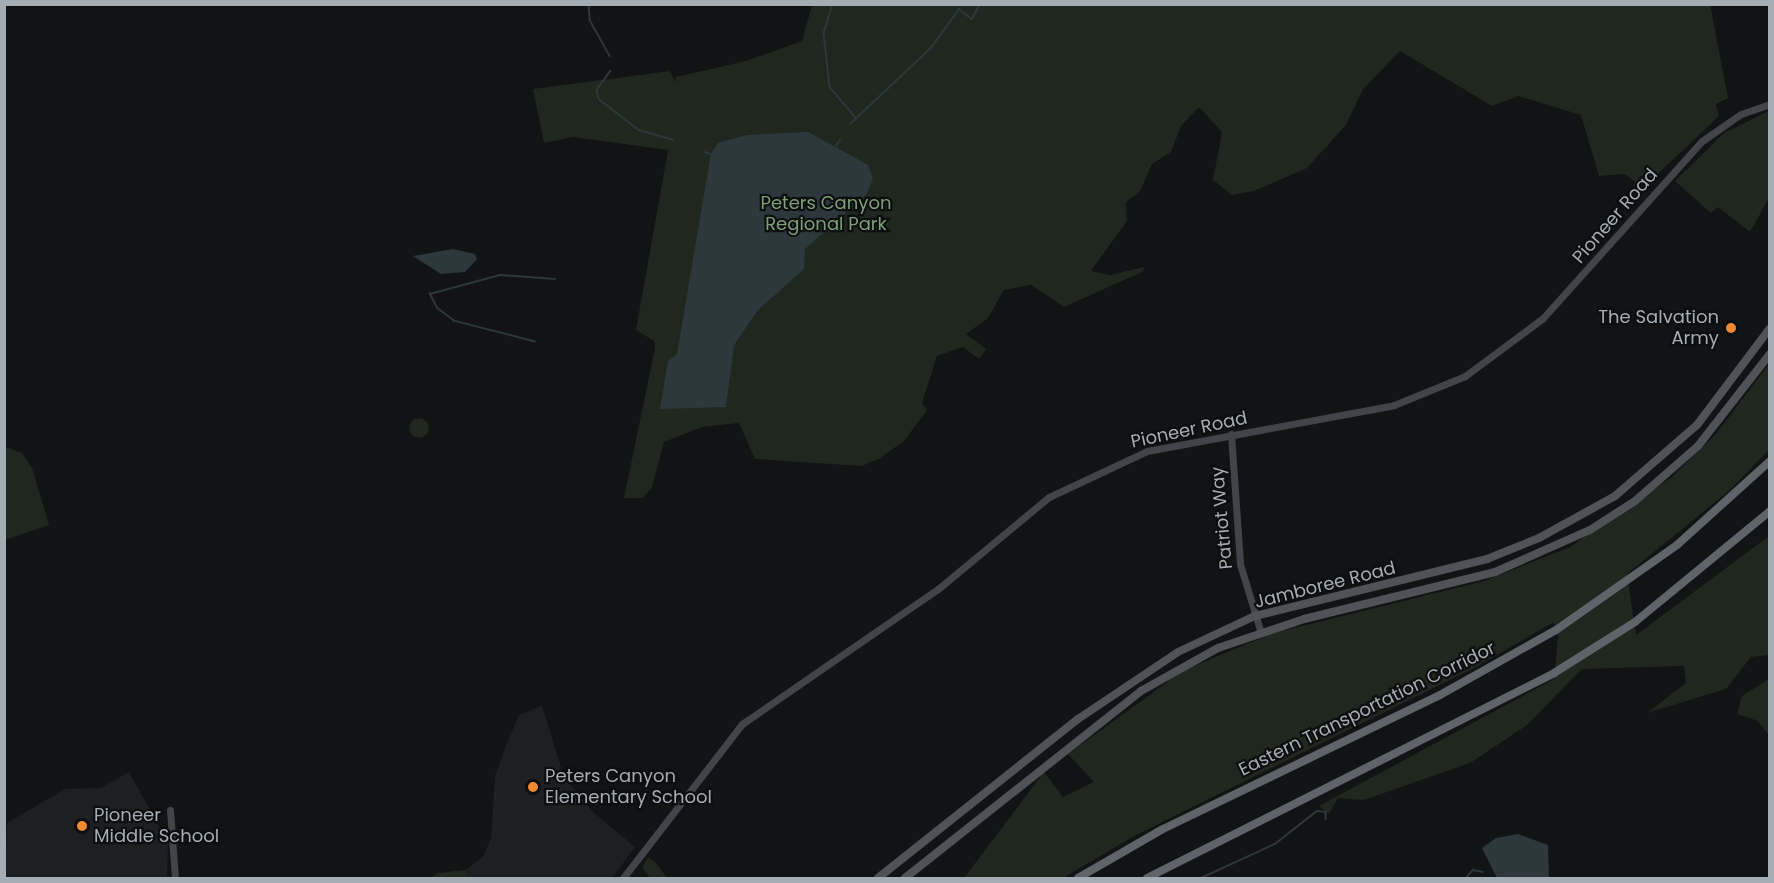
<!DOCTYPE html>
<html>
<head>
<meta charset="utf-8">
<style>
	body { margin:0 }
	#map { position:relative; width:1774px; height:883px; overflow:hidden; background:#121314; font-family:Poppins,sans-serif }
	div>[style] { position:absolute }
	.built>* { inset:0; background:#1e1f21 }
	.green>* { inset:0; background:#1f271f }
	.round { border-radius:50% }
	.water>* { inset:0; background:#2c383c }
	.stream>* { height:1.5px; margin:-0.75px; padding:0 0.75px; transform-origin:0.75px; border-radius:0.75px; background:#2c383c }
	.secondary>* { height:7px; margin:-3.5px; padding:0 3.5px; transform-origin:3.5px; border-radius:3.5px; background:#414549 }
	.primary>* { height:8px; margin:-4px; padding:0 4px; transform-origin:4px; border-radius:4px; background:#4f5358 }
	.highway>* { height:8px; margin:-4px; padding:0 4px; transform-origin:4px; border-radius:4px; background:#5f646a }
	.dots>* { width:16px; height:16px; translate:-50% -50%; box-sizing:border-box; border:3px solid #0d0e0f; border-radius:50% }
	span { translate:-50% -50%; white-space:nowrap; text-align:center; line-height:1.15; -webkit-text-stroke:4.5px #0d0e0f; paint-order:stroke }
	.park-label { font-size:18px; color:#7f9f7b }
	.street-label { font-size:18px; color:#a4acb4 }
	.poi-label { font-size:18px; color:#a4acb4 }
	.right { translate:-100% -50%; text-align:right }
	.left { translate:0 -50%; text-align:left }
	.frame { position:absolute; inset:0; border:6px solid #a4acb4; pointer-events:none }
</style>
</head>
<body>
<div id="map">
	<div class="built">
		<i style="clip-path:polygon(542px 706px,564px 777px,594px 813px,635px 847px,612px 878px,469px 878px,466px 870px,484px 855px,491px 838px,495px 776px,506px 746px,519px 715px)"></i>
		<i style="clip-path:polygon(129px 772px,168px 843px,167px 878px,5px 878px,7px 823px,65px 789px,101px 788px)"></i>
	</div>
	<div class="green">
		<i style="clip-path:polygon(1710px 4px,1728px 98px,1716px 104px,1719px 116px,1644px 187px,1624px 174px,1599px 176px,1581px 115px,1518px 96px,1492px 106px,1400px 51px,1363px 89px,1346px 125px,1307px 168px,1254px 191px,1232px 195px,1213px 180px,1222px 132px,1199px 107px,1181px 126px,1171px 152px,1152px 164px,1140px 191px,1126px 202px,1127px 221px,1091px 271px,1110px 275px,1145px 267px,1142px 272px,1064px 307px,1031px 285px,1004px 290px,988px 318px,966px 334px,986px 349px,979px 359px,963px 347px,937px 356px,922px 403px,927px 410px,904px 441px,880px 458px,862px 466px,755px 459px,739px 423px,702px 427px,664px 442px,652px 487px,643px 498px,624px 498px,655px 348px,654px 341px,636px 330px,668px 150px,573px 137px,544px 143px,533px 89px,670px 71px,675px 82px,676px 77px,746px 61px,802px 41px,812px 5px)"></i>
		<i style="clip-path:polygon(1769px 111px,1769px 198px,1750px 232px,1718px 207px,1711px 213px,1675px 181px,1724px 133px)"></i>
		<i style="clip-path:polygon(1769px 364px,1769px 450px,1730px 490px,1627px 574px,1636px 635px,1769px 536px,1769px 655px,1751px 657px,1726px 689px,1647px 713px,1686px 683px,1684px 666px,1582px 669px,1527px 725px,1470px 763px,1364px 800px,1338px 798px,1329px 814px,1319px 806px,1554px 679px,1558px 637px,1554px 622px,1476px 667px,1134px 836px,1063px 878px,964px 878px,1044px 772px,1063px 797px,1094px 782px,1068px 754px,1184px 670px,1274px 633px,1484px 581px,1570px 547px,1672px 477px,1716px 434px)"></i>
		<i class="round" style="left:409px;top:418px;width:20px;height:20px"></i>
		<i style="clip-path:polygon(6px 447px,22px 453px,32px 468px,49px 525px,5px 540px)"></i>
		<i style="clip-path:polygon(1769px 679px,1769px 735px,1758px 721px,1737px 714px,1742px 696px)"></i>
		<i style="clip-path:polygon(649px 857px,656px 863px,667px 878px,650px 878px,642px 867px)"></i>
		<i style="clip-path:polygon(466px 870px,469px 878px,430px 878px,438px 873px)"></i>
	</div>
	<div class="water">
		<i style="clip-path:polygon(808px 132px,868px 165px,873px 179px,866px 195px,805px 249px,804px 269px,758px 310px,734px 345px,726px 407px,660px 409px,668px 361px,677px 354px,711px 153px,718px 143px,747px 135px)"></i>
		<i style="clip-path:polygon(453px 249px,475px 254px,477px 259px,465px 272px,441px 274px,413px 256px)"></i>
		<i style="clip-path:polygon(1518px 834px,1548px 845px,1549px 878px,1497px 878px,1482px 848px,1496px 838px)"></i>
	</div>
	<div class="stream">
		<i style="left:589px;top:4px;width:16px;rotate:86deg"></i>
		<i style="left:590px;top:20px;width:41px;rotate:60.9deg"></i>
		<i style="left:833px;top:4px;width:30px;rotate:107deg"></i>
		<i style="left:824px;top:33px;width:54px;rotate:83.7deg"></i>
		<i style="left:830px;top:87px;width:40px;rotate:50deg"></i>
		<i style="left:611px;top:71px;width:24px;rotate:126deg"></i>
		<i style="left:597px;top:90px;width:9px;rotate:77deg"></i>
		<i style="left:599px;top:99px;width:51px;rotate:37.8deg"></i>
		<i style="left:639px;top:130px;width:35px;rotate:16deg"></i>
		<i style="left:850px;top:124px;width:111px;rotate:-43.2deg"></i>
		<i style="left:931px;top:48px;width:48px;rotate:-54.3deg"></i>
		<i style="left:959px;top:9px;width:16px;rotate:38deg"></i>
		<i style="left:972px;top:19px;width:17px;rotate:-62deg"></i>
		<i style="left:836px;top:146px;width:7px;rotate:-56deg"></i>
		<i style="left:705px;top:152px;width:9px;rotate:21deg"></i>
		<i style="left:535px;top:342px;width:84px;rotate:-165.5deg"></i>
		<i style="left:454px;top:321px;width:21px;rotate:-143deg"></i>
		<i style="left:437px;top:308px;width:16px;rotate:-117deg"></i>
		<i style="left:430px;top:294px;width:73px;rotate:-15.2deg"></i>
		<i style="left:500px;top:275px;width:55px;rotate:4.2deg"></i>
		<i style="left:1201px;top:878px;width:81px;rotate:-24.7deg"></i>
		<i style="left:1275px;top:844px;width:53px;rotate:-38.2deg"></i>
		<i style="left:1317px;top:811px;width:9px;rotate:6deg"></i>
		<i style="left:1326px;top:812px;width:7px;rotate:90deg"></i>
		<i style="left:1466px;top:878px;width:11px;rotate:-49deg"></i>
		<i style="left:1473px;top:870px;width:10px;rotate:11deg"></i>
	</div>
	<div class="secondary">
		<i style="left:1231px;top:434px;width:130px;rotate:86deg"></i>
		<i style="left:1240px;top:564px;width:72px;rotate:73.1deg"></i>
		<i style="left:170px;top:810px;width:68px;rotate:85.8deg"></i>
		<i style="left:623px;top:878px;width:195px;rotate:-52.3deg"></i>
		<i style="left:742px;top:724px;width:238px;rotate:-34.6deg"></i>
		<i style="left:938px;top:589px;width:144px;rotate:-39.7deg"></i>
		<i style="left:1049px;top:497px;width:108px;rotate:-25.1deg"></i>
		<i style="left:1147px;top:451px;width:251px;rotate:-10.5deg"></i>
		<i style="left:1394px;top:405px;width:77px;rotate:-22.2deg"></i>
		<i style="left:1465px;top:376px;width:97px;rotate:-36.6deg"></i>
		<i style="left:1543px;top:318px;width:238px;rotate:-48.1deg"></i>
		<i style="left:1702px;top:141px;width:47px;rotate:-34.7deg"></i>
		<i style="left:1741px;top:114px;width:31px;rotate:-19deg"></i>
	</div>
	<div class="primary">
		<i style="left:878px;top:878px;width:256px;rotate:-38.5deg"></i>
		<i style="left:1078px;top:719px;width:120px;rotate:-33.8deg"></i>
		<i style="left:1178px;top:652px;width:85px;rotate:-25.1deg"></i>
		<i style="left:1255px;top:616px;width:239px;rotate:-13.8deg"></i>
		<i style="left:1487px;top:559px;width:56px;rotate:-22deg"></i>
		<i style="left:1539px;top:538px;width:87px;rotate:-28.9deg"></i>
		<i style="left:1615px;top:496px;width:108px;rotate:-40.9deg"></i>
		<i style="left:1697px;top:425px;width:121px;rotate:-53deg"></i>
		<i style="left:905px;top:878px;width:301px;rotate:-38.4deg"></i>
		<i style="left:1141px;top:691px;width:88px;rotate:-29.2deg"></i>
		<i style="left:1218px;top:648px;width:91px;rotate:-18.6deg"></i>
		<i style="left:1304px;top:619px;width:197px;rotate:-13.8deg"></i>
		<i style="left:1495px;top:572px;width:104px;rotate:-23.9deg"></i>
		<i style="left:1590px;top:530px;width:54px;rotate:-32.8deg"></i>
		<i style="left:1635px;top:501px;width:84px;rotate:-41.1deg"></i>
		<i style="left:1698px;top:446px;width:117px;rotate:-52deg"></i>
	</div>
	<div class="highway">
		<i style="left:1078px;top:878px;width:98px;rotate:-30deg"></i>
		<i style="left:1163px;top:829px;width:308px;rotate:-25.8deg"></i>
		<i style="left:1440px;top:695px;width:133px;rotate:-29.3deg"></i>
		<i style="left:1556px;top:630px;width:148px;rotate:-35.1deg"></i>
		<i style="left:1677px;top:545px;width:125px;rotate:-42.1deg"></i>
		<i style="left:1147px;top:878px;width:456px;rotate:-26.7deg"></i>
		<i style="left:1554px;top:673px;width:96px;rotate:-32.2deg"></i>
		<i style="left:1635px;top:622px;width:175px;rotate:-39.4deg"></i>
	</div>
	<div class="dots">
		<i style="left:1731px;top:328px;background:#f08a2e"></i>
		<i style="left:533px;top:787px;background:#f08a2e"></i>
		<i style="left:82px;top:826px;background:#f08a2e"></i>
	</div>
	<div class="park-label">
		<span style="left:826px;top:214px">Peters Canyon<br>Regional Park</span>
	</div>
	<div class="street-label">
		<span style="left:1615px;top:216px;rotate:-49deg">Pioneer Road</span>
		<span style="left:1189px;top:430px;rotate:-12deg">Pioneer Road</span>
		<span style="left:1222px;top:518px;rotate:-95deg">Patriot Way</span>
		<span style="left:1325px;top:585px;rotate:-14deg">Jamboree Road</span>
		<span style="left:1367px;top:709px;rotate:-26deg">Eastern Transportation Corridor</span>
	</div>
	<div class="poi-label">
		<span class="right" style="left:1719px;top:328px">The Salvation<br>Army</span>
		<span class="left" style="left:545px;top:787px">Peters Canyon<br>Elementary School</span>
		<span class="left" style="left:94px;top:826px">Pioneer<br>Middle School</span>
	</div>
	<div class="frame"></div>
</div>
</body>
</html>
